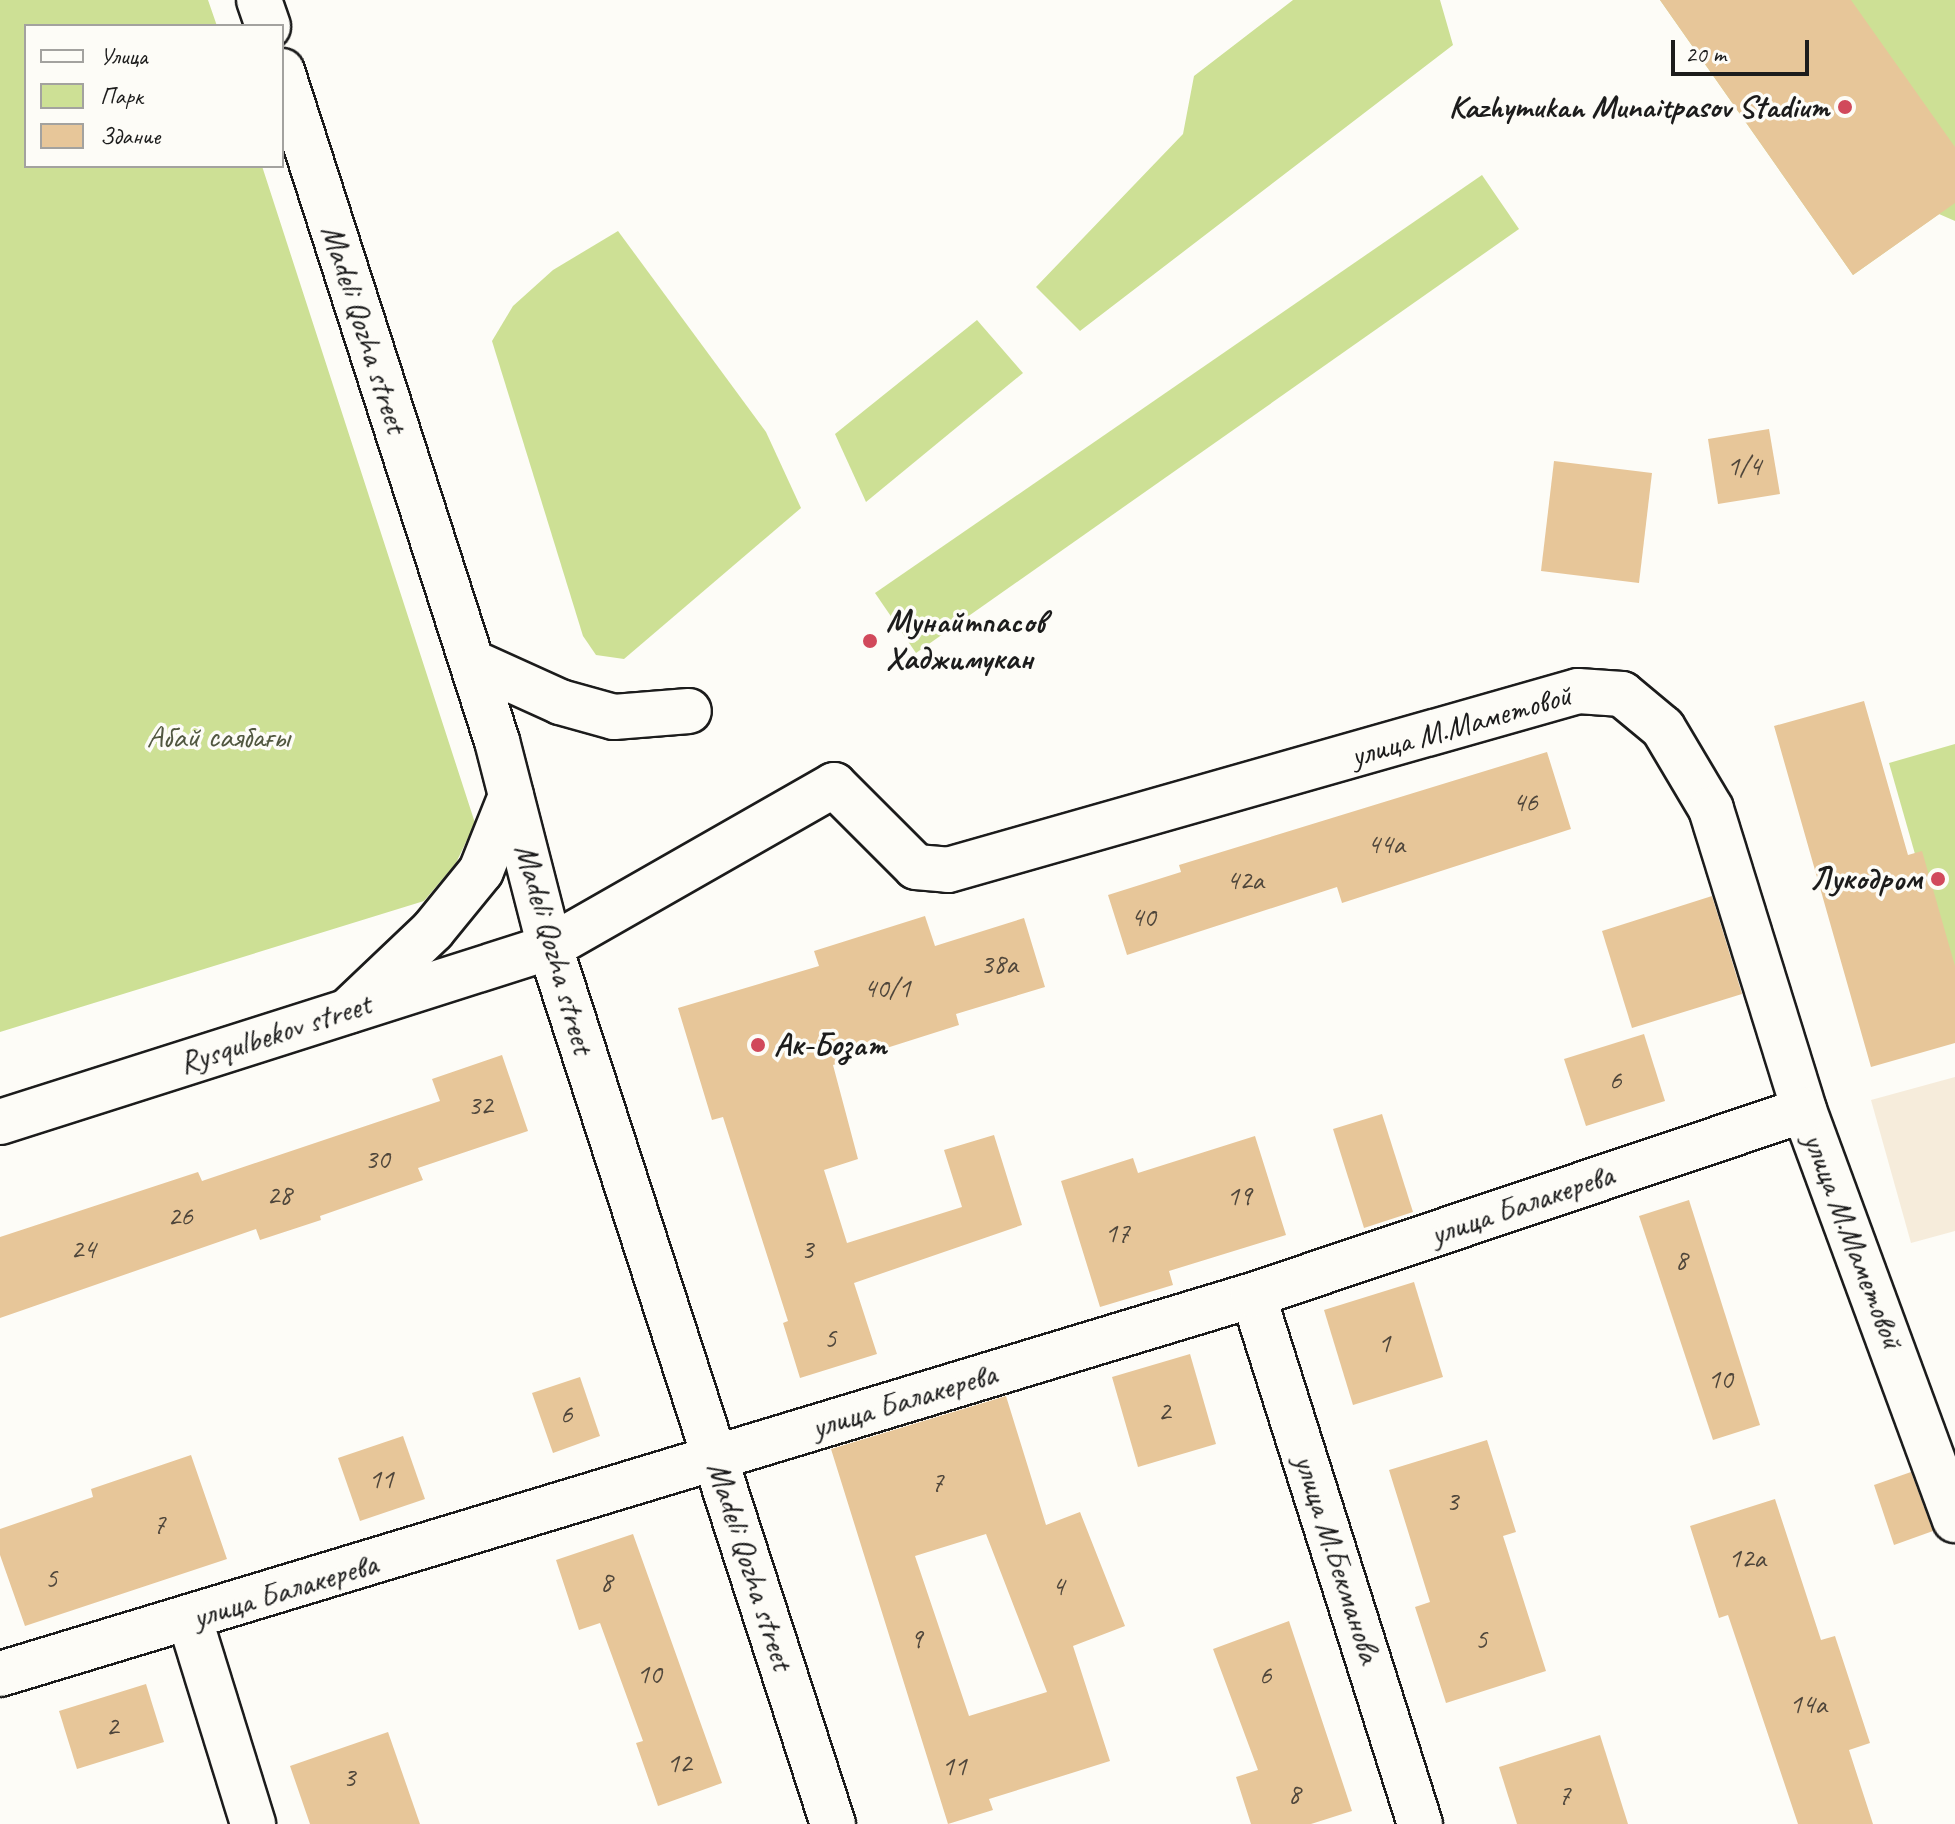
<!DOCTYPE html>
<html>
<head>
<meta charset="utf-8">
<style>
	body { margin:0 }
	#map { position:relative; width:1955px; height:1824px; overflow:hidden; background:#fdfcf7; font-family:Caveat,sans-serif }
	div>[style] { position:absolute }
	.built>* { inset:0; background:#f6ecdb }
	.green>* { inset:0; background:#cde095 }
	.building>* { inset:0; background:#e7c699 }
	.roads { filter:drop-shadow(2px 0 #1c1c1c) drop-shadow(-2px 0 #1c1c1c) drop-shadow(0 2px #1c1c1c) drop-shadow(0 -2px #1c1c1c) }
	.minor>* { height:44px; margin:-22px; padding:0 22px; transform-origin:22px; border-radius:22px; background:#fdfcf7 }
	.tertiary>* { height:44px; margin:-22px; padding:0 22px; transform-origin:22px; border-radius:22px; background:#fdfcf7 }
	.secondary>* { height:44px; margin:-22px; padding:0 22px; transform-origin:22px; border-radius:22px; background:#fdfcf7 }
	.dots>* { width:22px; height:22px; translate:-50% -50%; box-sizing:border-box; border:4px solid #fdfcf7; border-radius:50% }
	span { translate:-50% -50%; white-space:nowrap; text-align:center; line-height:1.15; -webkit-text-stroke:7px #fdfcf7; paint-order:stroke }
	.number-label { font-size:28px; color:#4f463b }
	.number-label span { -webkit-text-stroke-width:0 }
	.poi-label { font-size:32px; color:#1c1c1c; font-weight:700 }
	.right { translate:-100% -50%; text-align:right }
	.left { translate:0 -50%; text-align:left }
	.street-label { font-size:32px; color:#1c1c1c }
	.park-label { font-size:32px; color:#515740 }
	.legend { position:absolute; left:24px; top:24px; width:260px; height:144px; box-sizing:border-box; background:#fdfcf7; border:2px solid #a3a29f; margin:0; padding:10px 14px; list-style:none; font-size:24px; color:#1c1c1c }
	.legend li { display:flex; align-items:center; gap:16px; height:40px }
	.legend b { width:40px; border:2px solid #a3a29f }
	.scale { position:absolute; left:1671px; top:40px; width:138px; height:36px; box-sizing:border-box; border:4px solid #1c1c1c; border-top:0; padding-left:10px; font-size:24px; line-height:28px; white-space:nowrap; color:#1c1c1c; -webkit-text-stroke:6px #fdfcf7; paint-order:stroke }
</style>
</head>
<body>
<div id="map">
	<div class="built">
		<i style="clip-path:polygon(1955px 1077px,1955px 1231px,1911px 1243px,1871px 1100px)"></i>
	</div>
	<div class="green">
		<i style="clip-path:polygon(0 0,208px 0,217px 26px,26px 26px,26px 166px,262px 166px,475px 823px,456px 863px,424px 901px,0 1032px)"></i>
		<i style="clip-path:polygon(1293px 0,1440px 0,1453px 45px,1080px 331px,1036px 287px,1183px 134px,1194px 76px)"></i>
		<i style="clip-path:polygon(1660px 0,1955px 0,1955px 221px,1939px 214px,1853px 275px)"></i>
		<i style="clip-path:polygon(1482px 175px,1519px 229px,916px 653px,875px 593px)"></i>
		<i style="clip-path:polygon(618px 231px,766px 432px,801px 508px,624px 659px,596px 655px,583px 636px,492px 341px,513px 306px,553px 270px)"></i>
		<i style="clip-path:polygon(977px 320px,1023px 373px,866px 502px,835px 434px)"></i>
		<i style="clip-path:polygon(1955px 744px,1955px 994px,1889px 763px)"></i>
	</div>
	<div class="building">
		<i style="clip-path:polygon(1660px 0,1851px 0,1955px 147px,1955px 203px,1853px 275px)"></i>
		<i style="clip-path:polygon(1769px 429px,1780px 494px,1718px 504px,1708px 439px)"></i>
		<i style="clip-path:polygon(1554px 461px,1652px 473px,1639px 583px,1541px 571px)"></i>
		<i style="clip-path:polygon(1864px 701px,1908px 855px,1922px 851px,1955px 966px,1955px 1043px,1871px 1067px,1774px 726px)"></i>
		<i style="clip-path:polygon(1547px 752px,1571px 829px,1342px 903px,1337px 887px,1127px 955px,1108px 895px,1181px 872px,1179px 865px)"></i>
		<i style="clip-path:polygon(1712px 896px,1742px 994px,1632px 1028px,1602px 931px)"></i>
		<i style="clip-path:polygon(925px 916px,935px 946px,1024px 918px,1045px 987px,956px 1014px,959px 1025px,833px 1065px,858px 1159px,824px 1170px,847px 1243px,962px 1207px,944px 1150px,994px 1135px,1022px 1225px,854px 1283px,877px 1354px,800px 1378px,783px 1323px,788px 1321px,723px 1117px,712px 1120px,678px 1008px,819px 966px,814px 951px)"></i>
		<i style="clip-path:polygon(1644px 1034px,1665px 1101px,1586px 1126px,1564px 1059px)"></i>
		<i style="clip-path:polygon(502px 1055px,528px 1131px,418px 1168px,423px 1180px,320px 1216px,321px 1220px,260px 1240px,256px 1229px,0 1318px,0 1237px,198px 1172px,202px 1181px,440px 1101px,432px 1079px)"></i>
		<i style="clip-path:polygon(1382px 1114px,1413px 1212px,1364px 1228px,1333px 1129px)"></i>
		<i style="clip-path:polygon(1255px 1136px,1286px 1235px,1169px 1271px,1173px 1285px,1100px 1307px,1061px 1181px,1133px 1158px,1138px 1173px)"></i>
		<i style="clip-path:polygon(1689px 1200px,1760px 1425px,1713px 1440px,1639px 1216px)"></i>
		<i style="clip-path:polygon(1414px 1282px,1443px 1377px,1353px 1405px,1324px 1310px)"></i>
		<i style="clip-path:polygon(1190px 1354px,1216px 1444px,1138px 1467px,1112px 1377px)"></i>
		<i style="clip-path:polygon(580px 1377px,600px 1436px,553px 1453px,532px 1393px)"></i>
		<i style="clip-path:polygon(evenodd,1006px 1396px,1046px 1525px,1080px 1512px,1125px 1626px,1073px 1646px,1110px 1761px,989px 1799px,993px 1810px,948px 1824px,831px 1449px,1006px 1396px,986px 1534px,1047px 1692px,969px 1716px,915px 1556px,986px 1534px)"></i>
		<i style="clip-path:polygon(403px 1436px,425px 1499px,360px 1521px,338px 1458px)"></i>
		<i style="clip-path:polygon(1487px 1440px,1516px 1532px,1503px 1536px,1546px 1671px,1446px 1703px,1415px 1607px,1430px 1602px,1389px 1470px)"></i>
		<i style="clip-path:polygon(191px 1455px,227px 1559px,25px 1626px,0 1555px,0 1529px,93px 1497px,91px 1489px)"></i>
		<i style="clip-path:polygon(1911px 1472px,1933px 1531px,1894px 1545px,1874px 1485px)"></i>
		<i style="clip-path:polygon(1775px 1499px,1821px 1640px,1835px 1636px,1870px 1743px,1849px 1750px,1873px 1824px,1798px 1824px,1728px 1615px,1719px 1618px,1690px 1526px)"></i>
		<i style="clip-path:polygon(633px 1534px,722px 1783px,658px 1806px,636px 1743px,643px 1741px,600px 1623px,579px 1630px,556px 1560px)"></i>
		<i style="clip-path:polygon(1289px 1621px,1352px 1811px,1311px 1824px,1251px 1824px,1236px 1777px,1258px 1770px,1213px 1649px)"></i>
		<i style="clip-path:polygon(146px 1684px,164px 1742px,77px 1769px,59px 1711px)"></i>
		<i style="clip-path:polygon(388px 1732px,420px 1824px,310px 1824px,290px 1766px)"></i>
		<i style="clip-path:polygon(1600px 1735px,1628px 1824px,1517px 1824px,1499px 1767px)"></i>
	</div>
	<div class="roads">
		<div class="minor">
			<i style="left:550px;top:947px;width:327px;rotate:-29.7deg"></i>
			<i style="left:834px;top:785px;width:116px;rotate:45deg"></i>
			<i style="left:916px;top:867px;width:32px;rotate:5deg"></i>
			<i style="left:948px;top:870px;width:655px;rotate:-15.86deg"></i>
			<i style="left:1578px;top:691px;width:44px;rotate:3.9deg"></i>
			<i style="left:1622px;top:694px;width:53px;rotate:39.7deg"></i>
			<i style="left:1663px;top:728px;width:94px;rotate:59.3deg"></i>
			<i style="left:1711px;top:809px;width:315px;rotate:72.8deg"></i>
			<i style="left:1804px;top:1110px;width:437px;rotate:69.8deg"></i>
			<i style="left:1253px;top:1295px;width:555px;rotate:72.48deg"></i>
			<i style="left:190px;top:1620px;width:214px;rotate:72.8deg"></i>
			<i style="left:0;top:1674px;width:1309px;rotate:-16.83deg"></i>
			<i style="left:1253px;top:1295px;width:581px;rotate:-18.56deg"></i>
		</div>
		<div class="tertiary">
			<i style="left:472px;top:662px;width:97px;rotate:24.4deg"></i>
			<i style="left:560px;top:702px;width:56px;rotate:15.5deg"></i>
			<i style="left:614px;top:717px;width:75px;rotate:-4.6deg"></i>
			<i style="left:0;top:1122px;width:577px;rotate:-17.65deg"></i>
		</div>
		<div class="secondary">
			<i style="left:259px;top:0;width:28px;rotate:71deg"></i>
			<i style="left:282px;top:71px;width:704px;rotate:72.21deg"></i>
			<i style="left:497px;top:741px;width:213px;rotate:75.6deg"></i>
			<i style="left:550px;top:947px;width:922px;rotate:72.12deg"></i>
			<i style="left:348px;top:1011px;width:117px;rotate:-43.6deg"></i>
			<i style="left:433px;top:930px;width:76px;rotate:-50.9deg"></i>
			<i style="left:481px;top:871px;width:81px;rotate:-68.2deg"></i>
		</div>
	</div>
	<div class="dots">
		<i style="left:1845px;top:107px;background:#d1495b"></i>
		<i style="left:870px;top:641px;background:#d1495b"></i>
		<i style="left:1938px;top:879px;background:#d1495b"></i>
		<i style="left:758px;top:1045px;background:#d1495b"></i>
	</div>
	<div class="number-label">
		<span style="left:1744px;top:466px">1/4</span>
		<span style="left:1525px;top:802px">46</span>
		<span style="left:1386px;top:844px">44а</span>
		<span style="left:1245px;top:880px">42а</span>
		<span style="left:1143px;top:917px">40</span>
		<span style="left:999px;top:964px">38а</span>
		<span style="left:887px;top:988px">40/1</span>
		<span style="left:1615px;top:1080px">6</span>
		<span style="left:480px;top:1105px">32</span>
		<span style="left:377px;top:1159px">30</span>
		<span style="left:279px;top:1195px">28</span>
		<span style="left:1239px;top:1196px">19</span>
		<span style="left:180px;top:1216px">26</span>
		<span style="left:1117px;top:1233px">17</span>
		<span style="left:83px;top:1249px">24</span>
		<span style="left:807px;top:1249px">3</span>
		<span style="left:1681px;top:1260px">8</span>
		<span style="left:830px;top:1338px">5</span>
		<span style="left:1384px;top:1343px">1</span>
		<span style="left:1720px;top:1379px">10</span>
		<span style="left:1164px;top:1411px">2</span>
		<span style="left:566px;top:1414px">6</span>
		<span style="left:381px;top:1479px">11</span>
		<span style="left:937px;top:1482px">7</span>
		<span style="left:1452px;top:1501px">3</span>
		<span style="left:159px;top:1524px">7</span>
		<span style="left:1747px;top:1558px">12а</span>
		<span style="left:51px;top:1578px">5</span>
		<span style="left:606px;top:1582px">8</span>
		<span style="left:1058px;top:1586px">4</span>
		<span style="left:916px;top:1639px">9</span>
		<span style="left:1481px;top:1639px">5</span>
		<span style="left:649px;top:1674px">10</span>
		<span style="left:1265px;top:1675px">6</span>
		<span style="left:1808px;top:1704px">14а</span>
		<span style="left:112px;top:1726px">2</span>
		<span style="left:679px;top:1763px">12</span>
		<span style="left:954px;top:1766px">11</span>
		<span style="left:349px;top:1777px">3</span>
		<span style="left:1294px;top:1794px">8</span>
		<span style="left:1564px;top:1795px">7</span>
	</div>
	<div class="poi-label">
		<span class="right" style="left:1829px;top:107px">Kazhymukan Munaitpasov Stadium</span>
		<span class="left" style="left:886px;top:641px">Мунайтпасов<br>Хаджимукан</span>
		<span class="right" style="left:1922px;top:879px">Лукодром</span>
		<span class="left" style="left:774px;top:1045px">Ак-Бозат</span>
	</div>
	<div class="street-label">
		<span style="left:364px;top:329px;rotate:72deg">Madeli Qozha street</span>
		<span style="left:1461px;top:726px;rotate:-16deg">улица М.Маметовой</span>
		<span style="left:554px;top:949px;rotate:74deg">Madeli Qozha street</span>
		<span style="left:275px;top:1034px;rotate:-18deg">Rysqulbekov street</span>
		<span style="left:1522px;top:1205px;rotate:-19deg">улица Балакерева</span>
		<span style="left:1853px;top:1241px;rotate:69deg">улица М.Маметовой</span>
		<span style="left:904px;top:1401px;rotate:-17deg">улица Балакерева</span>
		<span style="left:1337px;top:1559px;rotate:72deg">улица М.Бекманова</span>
		<span style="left:750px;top:1566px;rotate:72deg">Madeli Qozha street</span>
		<span style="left:285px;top:1591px;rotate:-17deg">улица Балакерева</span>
	</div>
	<div class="park-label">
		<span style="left:218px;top:737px">Абай саябағы</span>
	</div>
	<ul class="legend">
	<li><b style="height:10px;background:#fdfcf7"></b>Улица</li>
	<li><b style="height:22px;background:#cde095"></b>Парк</li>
	<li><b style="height:22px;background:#e7c699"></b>Здание</li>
	</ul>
	<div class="scale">20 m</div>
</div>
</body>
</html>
